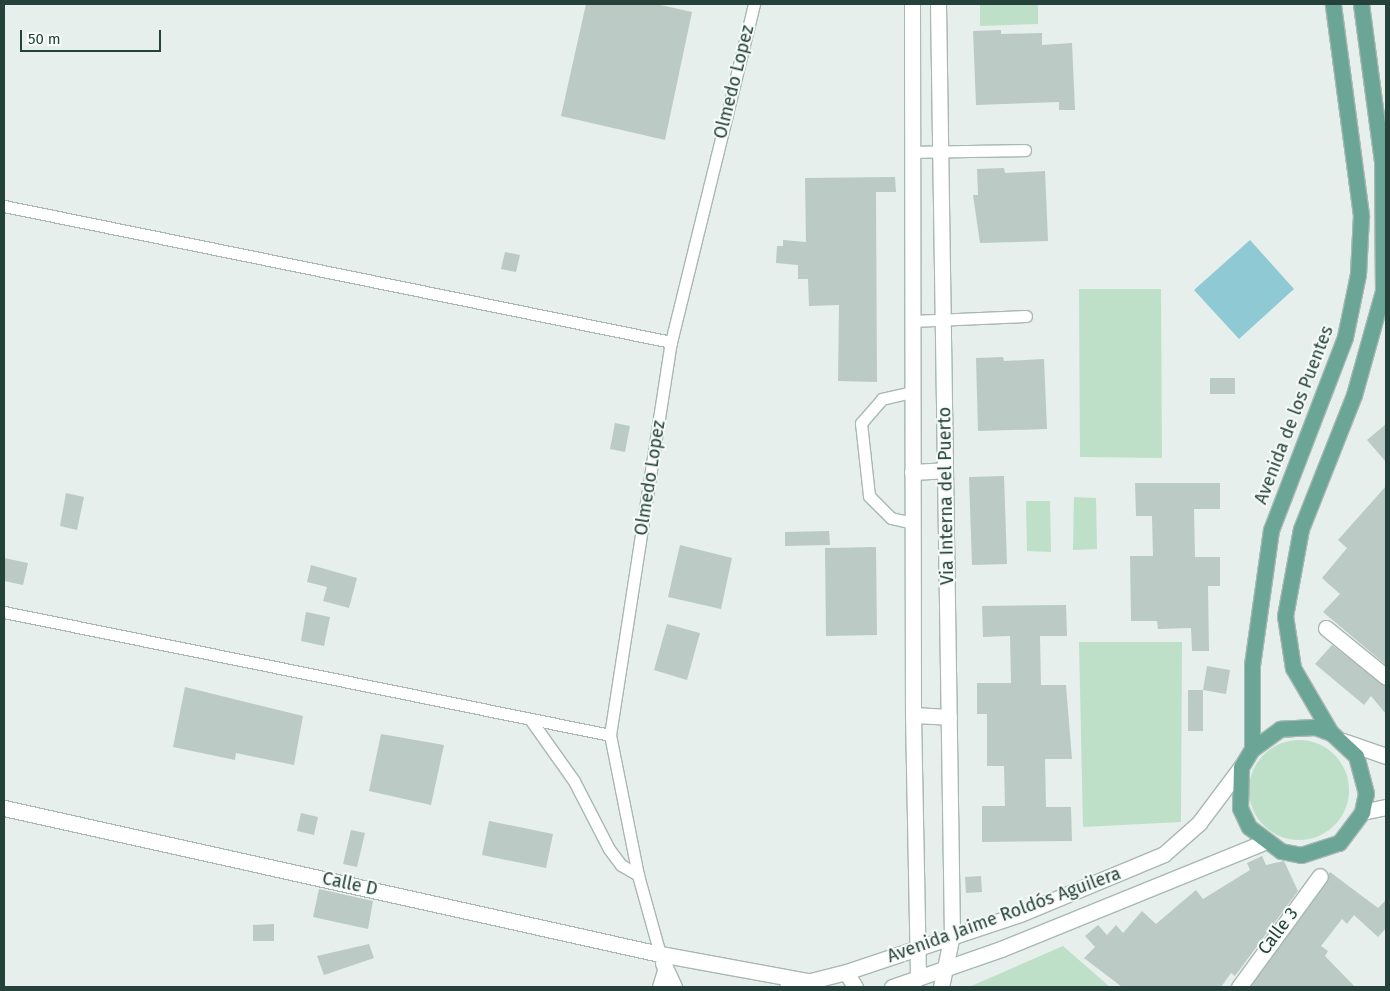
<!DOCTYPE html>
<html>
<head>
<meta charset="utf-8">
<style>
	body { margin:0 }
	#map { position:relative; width:1390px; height:991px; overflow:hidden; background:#e6efeb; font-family:"Fira Sans",sans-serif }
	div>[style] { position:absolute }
	.green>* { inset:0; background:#bfe0c8 }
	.round { border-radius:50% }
	.water>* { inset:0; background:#8ec9d4 }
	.building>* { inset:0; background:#bbcac4 }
	.roads { filter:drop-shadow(1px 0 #a8b8b2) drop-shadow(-1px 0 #a8b8b2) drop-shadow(0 1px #a8b8b2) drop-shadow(0 -1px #a8b8b2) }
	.service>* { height:11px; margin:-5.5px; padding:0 5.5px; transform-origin:5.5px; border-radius:5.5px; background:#fff }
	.minor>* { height:15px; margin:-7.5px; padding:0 7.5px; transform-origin:7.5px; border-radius:7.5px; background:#fff }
	.tertiary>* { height:15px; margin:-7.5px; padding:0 7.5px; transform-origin:7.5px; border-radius:7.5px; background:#fff }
	.secondary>* { height:15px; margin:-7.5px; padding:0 7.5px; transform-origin:7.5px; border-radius:7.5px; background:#fff }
	.primary>* { height:15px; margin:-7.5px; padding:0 7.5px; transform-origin:7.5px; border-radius:7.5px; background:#6aa596 }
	span { translate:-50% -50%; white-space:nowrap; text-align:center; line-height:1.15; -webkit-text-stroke:4px #f7fbf9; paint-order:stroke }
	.street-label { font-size:18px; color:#24423a }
	.frame { position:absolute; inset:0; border:5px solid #24423a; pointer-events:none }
	.scale { position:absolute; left:20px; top:30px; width:141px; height:22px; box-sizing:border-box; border:2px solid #24423a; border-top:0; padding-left:6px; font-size:15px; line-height:18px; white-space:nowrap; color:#24423a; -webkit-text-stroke:4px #f7fbf9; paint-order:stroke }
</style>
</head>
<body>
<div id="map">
	<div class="green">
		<i style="clip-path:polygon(980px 4px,1038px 4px,1038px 24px,980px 26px)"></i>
		<i style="clip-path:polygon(1079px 289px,1161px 289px,1162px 458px,1080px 457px)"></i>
		<i style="clip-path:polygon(1074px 497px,1096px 498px,1097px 549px,1073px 550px)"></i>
		<i style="clip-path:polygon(1026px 501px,1050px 501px,1051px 552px,1027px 551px)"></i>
		<i style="clip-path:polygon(1079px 642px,1182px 642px,1181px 822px,1083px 827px)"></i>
		<i class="round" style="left:1249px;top:740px;width:100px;height:100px"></i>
		<i style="clip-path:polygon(1063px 946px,1110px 987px,969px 987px)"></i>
	</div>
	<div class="water">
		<i style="clip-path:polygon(1250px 240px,1294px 289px,1239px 339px,1194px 290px)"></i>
	</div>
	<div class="building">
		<i style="clip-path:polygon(586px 4px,656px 4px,692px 12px,665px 140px,561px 116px)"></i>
		<i style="clip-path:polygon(1001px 30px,1001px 34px,1042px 33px,1042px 45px,1072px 43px,1075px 110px,1059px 110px,1059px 102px,976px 105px,973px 31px)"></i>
		<i style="clip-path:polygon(1004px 168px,1005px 173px,1045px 171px,1048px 241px,980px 243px,973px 195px,978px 195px,977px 169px)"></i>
		<i style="clip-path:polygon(895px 177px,896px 192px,876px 192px,877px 382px,838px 381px,839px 305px,809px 306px,808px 279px,798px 279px,798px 265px,776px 263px,777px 246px,783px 246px,783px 240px,806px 242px,805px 178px)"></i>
		<i style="clip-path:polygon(505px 252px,520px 255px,516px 272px,501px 269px)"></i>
		<i style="clip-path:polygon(1003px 357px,1004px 361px,1044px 359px,1047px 429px,978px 431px,976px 358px)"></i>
		<i style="clip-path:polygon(1210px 378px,1235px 378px,1235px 394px,1210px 394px)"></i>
		<i style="clip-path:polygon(615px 423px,630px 426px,625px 452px,610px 449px)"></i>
		<i style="clip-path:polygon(1386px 424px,1386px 462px,1367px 440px)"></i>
		<i style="clip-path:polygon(1004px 476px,1007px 564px,972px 565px,969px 477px)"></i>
		<i style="clip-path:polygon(1135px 483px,1220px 483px,1220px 509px,1194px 509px,1195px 557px,1220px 557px,1220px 586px,1208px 586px,1209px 651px,1192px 651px,1191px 628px,1158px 629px,1157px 621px,1131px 621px,1130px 556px,1153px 556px,1152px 516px,1136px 516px)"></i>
		<i style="clip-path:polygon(1386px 486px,1386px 665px,1323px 612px,1340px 594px,1322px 578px,1347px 548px,1338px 540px)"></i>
		<i style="clip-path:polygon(66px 493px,84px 497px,77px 530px,60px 526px)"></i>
		<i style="clip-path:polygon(829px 531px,830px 545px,785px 546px,785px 532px)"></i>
		<i style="clip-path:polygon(680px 545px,732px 558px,721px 609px,668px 597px)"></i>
		<i style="clip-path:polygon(876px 547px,877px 635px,826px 636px,825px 548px)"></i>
		<i style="clip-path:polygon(4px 558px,28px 563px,23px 585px,4px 581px)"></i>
		<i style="clip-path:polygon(311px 565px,357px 578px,349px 608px,323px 601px,327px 587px,307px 582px)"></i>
		<i style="clip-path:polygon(1066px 605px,1067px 636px,1040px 636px,1041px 685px,1066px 685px,1072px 759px,1045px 759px,1046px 807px,1071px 807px,1072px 841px,982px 842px,982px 806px,1005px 806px,1004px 766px,987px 766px,987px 714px,977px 714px,977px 683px,1011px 683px,1010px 636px,983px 637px,982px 606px)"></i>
		<i style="clip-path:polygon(306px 612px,330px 617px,324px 646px,301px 641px)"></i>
		<i style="clip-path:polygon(667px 624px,700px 633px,687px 680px,654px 670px)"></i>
		<i style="clip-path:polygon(1332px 645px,1386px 686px,1386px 714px,1371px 696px,1364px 705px,1315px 664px)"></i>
		<i style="clip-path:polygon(1207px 666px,1230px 670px,1226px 694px,1203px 690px)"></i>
		<i style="clip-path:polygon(185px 687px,303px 716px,294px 765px,236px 753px,235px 760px,173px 747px)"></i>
		<i style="clip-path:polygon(1188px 690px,1203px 690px,1203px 731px,1188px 731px)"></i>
		<i style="clip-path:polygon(381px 734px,444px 745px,431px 805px,369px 791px)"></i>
		<i style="clip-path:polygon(301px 813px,318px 817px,314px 835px,297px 831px)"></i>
		<i style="clip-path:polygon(489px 821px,553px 834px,546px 868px,482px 855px)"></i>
		<i style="clip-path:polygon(351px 830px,365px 833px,357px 867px,343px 864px)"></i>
		<i style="clip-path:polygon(1262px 856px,1266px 865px,1284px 861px,1298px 891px,1235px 976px,1231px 973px,1221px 987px,1122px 987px,1084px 958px,1095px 947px,1085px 936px,1098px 925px,1107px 935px,1116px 925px,1123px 933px,1142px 911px,1156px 924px,1196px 890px,1203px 899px,1250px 870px,1247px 863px)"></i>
		<i style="clip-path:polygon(1330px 872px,1378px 908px,1386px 900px,1386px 928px,1378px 937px,1354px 915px,1347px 924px,1342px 919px,1321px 946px,1328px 951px,1325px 956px,1355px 987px,1250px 987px)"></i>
		<i style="clip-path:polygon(981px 876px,982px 892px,966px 893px,965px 877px)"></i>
		<i style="clip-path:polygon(319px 889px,373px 901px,368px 929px,313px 917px)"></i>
		<i style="clip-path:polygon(274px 924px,274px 941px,253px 941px,253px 925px)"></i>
		<i style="clip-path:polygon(369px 944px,374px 958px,324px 975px,317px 956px)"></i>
	</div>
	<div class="roads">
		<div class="service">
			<i style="left:912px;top:152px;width:113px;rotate:-1deg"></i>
			<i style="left:4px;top:206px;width:681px;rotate:11.52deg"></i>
			<i style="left:912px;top:321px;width:114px;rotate:-2.5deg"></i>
			<i style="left:912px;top:392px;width:31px;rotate:167deg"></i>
			<i style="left:882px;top:399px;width:32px;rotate:131deg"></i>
			<i style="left:861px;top:423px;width:73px;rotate:83.7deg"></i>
			<i style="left:869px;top:496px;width:31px;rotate:45deg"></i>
			<i style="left:891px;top:518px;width:22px;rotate:13deg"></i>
			<i style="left:4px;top:612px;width:618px;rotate:11.47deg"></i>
			<i style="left:530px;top:719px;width:76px;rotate:54.6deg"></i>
			<i style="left:574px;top:781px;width:76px;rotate:62.8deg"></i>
			<i style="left:609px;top:849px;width:20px;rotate:53deg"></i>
			<i style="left:621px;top:865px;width:20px;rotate:30deg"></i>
			<i style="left:660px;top:954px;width:82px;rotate:-105.6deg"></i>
			<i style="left:638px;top:875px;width:143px;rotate:-101.3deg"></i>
			<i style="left:610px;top:735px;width:398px;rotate:-81.2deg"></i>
			<i style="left:671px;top:342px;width:348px;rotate:-76.2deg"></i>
		</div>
		<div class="minor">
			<i style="left:912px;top:4px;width:711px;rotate:89.92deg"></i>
			<i style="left:913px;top:715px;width:263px;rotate:88.9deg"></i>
			<i style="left:938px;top:4px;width:931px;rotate:89.14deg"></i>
			<i style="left:912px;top:472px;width:33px;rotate:-3deg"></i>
			<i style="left:1326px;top:628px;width:77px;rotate:39.2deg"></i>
			<i style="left:913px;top:715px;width:36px;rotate:3deg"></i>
			<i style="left:4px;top:808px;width:672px;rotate:12.55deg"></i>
			<i style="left:660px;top:954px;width:149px;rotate:10.4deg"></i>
			<i style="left:663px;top:963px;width:26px;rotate:65deg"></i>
			<i style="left:1239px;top:987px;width:137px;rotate:-53.9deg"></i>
		</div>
		<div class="tertiary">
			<i style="left:1343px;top:741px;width:46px;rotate:19.2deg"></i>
			<i style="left:1362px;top:812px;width:25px;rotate:-12deg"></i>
			<i style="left:660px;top:987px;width:17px;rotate:-73deg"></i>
			<i style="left:787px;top:987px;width:61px;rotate:-14.3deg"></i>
		</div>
		<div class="secondary">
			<i style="left:855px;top:987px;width:17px;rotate:-121deg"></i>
			<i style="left:846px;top:972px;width:183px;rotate:-18.4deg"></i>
			<i style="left:1020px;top:914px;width:156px;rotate:-22.6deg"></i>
			<i style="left:1164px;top:854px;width:47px;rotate:-41.5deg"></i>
			<i style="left:1199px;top:823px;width:70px;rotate:-53.1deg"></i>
			<i style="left:892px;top:987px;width:115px;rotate:-19.2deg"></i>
			<i style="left:1001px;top:949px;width:284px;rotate:-22.1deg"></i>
			<i style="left:941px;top:987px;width:53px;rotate:-78.1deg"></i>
		</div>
		<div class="primary">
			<i style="left:1331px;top:733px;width:17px;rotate:-159deg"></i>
			<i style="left:1315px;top:727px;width:35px;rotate:177deg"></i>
			<i style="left:1280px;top:729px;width:34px;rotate:144deg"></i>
			<i style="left:1252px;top:749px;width:21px;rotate:121deg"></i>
			<i style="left:1241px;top:767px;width:41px;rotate:91.4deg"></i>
			<i style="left:1240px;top:808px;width:21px;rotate:65deg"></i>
			<i style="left:1249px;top:827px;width:40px;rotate:37deg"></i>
			<i style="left:1281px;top:851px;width:20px;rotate:11deg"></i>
			<i style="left:1301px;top:855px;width:40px;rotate:-18deg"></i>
			<i style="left:1339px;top:843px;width:39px;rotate:-53deg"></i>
			<i style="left:1362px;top:812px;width:19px;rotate:-78deg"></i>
			<i style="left:1366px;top:793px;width:38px;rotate:-105deg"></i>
			<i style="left:1356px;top:756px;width:34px;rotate:-137deg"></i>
			<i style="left:1331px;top:733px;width:75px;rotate:-120.3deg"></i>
			<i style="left:1293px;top:668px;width:53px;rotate:-98.7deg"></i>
			<i style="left:1285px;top:616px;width:88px;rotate:-79.6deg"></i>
			<i style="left:1301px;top:529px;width:144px;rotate:-68.4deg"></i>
			<i style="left:1354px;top:395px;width:108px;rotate:-74.4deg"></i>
			<i style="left:1383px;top:291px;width:130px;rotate:-90.4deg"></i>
			<i style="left:1382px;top:161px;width:158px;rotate:-97.6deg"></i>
			<i style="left:1252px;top:749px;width:84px;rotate:-90deg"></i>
			<i style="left:1252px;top:665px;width:136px;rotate:-82deg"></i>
			<i style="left:1271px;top:530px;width:207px;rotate:-69deg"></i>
			<i style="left:1345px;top:337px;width:64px;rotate:-78.3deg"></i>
			<i style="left:1358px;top:274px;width:59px;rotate:-87.1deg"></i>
			<i style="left:1361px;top:215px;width:213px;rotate:-97.6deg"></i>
		</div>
	</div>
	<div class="street-label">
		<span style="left:734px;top:82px;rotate:-76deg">Olmedo Lopez</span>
		<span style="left:1294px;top:415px;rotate:-69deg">Avenida de los Puentes</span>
		<span style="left:650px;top:478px;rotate:-81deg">Olmedo Lopez</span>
		<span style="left:946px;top:496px;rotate:-91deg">Via Interna del Puerto</span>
		<span style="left:350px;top:884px;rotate:12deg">Calle D</span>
		<span style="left:1004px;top:915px;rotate:-20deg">Avenida Jaime Roldós Aguilera</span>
		<span style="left:1278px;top:931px;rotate:-53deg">Calle 3</span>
	</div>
	<div class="frame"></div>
	<div class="scale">50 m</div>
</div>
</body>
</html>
